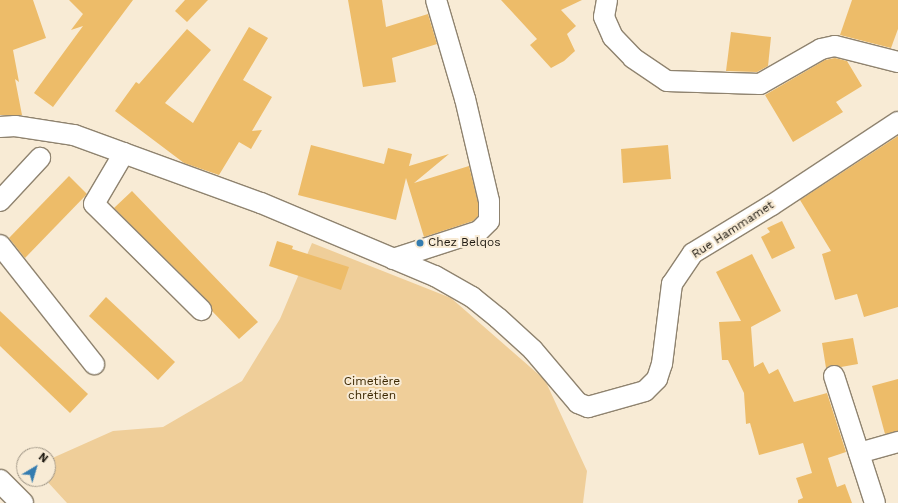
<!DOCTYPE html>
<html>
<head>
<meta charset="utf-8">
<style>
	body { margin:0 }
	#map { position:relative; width:898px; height:503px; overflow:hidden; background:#f8ebd5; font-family:"Work Sans",sans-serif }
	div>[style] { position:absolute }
	.green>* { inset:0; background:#efce99 }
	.building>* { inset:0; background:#edbc69 }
	.roads { filter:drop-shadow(1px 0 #8f836f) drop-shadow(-1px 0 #8f836f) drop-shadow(0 1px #8f836f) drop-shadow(0 -1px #8f836f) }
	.minor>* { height:20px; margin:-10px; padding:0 10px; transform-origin:10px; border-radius:10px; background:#fff }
	.tertiary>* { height:22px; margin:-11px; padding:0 11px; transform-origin:11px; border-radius:11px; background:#fff }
	.dots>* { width:11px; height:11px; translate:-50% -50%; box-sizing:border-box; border:2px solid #f8ebd5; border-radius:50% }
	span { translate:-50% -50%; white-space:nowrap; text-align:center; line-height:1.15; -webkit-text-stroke:4px #f8ebd5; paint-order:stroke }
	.street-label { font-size:12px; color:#1e1911 }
	.poi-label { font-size:12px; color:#1e1911 }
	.left { translate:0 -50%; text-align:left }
	.park-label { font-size:12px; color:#3c2802 }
	.north { position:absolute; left:16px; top:447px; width:40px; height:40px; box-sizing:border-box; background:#f8ebd5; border:1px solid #a19787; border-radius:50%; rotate:38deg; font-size:11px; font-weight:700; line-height:16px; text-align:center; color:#1e1911 }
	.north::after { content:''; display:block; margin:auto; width:14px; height:18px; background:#347cb0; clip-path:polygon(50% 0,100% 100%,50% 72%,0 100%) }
</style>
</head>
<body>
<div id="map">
	<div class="green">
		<i style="clip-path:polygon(312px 243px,451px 298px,545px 380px,587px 471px,583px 503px,67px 503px,45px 479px,48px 479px,48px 460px,113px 431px,163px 427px,242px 381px,280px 319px)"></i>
	</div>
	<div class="building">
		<i style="clip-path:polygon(0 0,33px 0,46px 38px,13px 50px,19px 82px,15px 79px,22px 115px,0 115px)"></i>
		<i style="clip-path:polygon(69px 0,133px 0,53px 107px,34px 93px,83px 26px,71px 30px,83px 14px)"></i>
		<i style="clip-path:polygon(185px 0,208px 0,187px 22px,175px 11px)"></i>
		<i style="clip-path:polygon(348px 0,382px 0,386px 27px,428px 14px,437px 44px,392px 58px,396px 82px,363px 87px)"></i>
		<i style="clip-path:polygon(501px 0,582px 0,561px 10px,576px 26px,567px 34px,575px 51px,564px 61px,551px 68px,530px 45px,537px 39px)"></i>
		<i style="clip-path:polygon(852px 0,898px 0,898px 29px,891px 48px,840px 35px)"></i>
		<i style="clip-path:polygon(249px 27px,268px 38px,243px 80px,272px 97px,252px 131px,262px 130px,251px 149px,239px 142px,219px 175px,184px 163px,115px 111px,136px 82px,139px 84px,187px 29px,211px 50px,165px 103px,193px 123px)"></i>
		<i style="clip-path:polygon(731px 32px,771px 37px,768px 66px,757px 72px,726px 71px)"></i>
		<i style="clip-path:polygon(835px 58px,847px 61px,862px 86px,836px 102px,843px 112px,793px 142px,765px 95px,825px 60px)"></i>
		<i style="clip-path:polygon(898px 136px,898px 307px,864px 317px,857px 294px,835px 300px,822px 254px,831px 251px,800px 200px)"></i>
		<i style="clip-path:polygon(311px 145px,384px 164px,388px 148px,412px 154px,409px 166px,449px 154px,414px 183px,469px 166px,478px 202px,478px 216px,473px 221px,424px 237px,406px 178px,396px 220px,298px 195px)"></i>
		<i style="clip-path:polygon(668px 145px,671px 179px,623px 183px,621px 149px)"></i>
		<i style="clip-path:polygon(69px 176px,87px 194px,25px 258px,9px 238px)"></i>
		<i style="clip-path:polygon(132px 191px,258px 322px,239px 339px,212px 311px,209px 302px,114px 208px)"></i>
		<i style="clip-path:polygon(782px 221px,795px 248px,772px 259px,761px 237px,770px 232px,767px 228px)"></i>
		<i style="clip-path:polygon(277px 241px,293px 246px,292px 249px,349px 267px,341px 290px,269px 266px)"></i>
		<i style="clip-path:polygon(752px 254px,781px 311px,751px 327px,754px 367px,763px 362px,769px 374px,778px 369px,794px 402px,827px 393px,846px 452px,828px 458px,837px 487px,845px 484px,852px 503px,798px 503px,798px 500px,803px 498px,796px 478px,812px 473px,803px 443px,759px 455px,750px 423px,746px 424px,744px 393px,728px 360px,722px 360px,719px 322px,741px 321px,716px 272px)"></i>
		<i style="clip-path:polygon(106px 297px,175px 362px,158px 380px,89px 316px)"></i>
		<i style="clip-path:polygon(0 311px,88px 394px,70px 413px,0 346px)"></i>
		<i style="clip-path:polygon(853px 338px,858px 364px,841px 367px,831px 365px,826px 368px,822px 343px)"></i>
		<i style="clip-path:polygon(898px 379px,898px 431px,885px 434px,872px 386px)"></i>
	</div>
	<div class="roads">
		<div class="minor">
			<i style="left:607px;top:0;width:17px;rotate:100deg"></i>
			<i style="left:604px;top:17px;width:22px;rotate:66deg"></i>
			<i style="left:613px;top:37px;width:29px;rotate:46deg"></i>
			<i style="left:633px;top:58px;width:41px;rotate:34.1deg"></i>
			<i style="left:667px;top:81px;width:93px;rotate:1.8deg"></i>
			<i style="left:760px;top:84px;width:70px;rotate:-29.8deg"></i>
			<i style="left:821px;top:49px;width:14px;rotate:-12deg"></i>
			<i style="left:835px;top:46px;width:65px;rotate:14.3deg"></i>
			<i style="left:0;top:127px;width:15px;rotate:-4deg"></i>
			<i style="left:15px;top:126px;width:60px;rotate:8.7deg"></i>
			<i style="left:74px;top:135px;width:199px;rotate:20deg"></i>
			<i style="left:261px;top:203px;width:189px;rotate:22.8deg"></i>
			<i style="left:435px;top:276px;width:43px;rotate:29.6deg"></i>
			<i style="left:472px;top:297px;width:33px;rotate:39deg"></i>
			<i style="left:498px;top:318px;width:47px;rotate:42.4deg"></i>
			<i style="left:533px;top:350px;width:70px;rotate:49.7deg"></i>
			<i style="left:578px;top:403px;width:11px;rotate:22deg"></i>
			<i style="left:588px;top:407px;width:59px;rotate:-15.7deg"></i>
			<i style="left:645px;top:391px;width:17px;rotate:-45deg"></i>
			<i style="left:657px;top:379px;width:16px;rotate:-72deg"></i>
			<i style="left:662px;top:364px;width:81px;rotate:-82.9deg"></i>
			<i style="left:672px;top:284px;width:37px;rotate:-56deg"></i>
			<i style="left:693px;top:253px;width:92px;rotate:-31.3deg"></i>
			<i style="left:772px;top:205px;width:151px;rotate:-33.4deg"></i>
			<i style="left:124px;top:153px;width:59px;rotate:120.5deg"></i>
			<i style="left:94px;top:204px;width:151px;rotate:44.7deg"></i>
			<i style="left:0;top:201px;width:59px;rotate:-47.1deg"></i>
			<i style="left:0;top:245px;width:152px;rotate:51.7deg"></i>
			<i style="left:393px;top:259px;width:90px;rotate:-18deg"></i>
			<i style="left:479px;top:231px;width:14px;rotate:-45deg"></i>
			<i style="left:489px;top:221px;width:20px;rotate:-90deg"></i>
			<i style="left:489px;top:201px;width:105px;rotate:-103.2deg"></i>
			<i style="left:465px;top:99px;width:103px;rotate:-106.3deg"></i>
			<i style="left:834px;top:376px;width:133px;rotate:72.1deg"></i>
			<i style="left:859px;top:453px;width:41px;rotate:-15.8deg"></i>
		</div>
		<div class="tertiary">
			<i style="left:0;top:481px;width:31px;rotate:45deg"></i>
		</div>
	</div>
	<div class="dots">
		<i style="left:420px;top:243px;background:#347cb0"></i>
	</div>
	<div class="street-label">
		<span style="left:733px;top:230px;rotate:-33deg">Rue Hammamet</span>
	</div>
	<div class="poi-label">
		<span class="left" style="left:428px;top:243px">Chez Belqos</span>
	</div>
	<div class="park-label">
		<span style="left:372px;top:389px">Cimetière<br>chrétien</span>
	</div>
	<div class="north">N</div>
</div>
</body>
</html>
